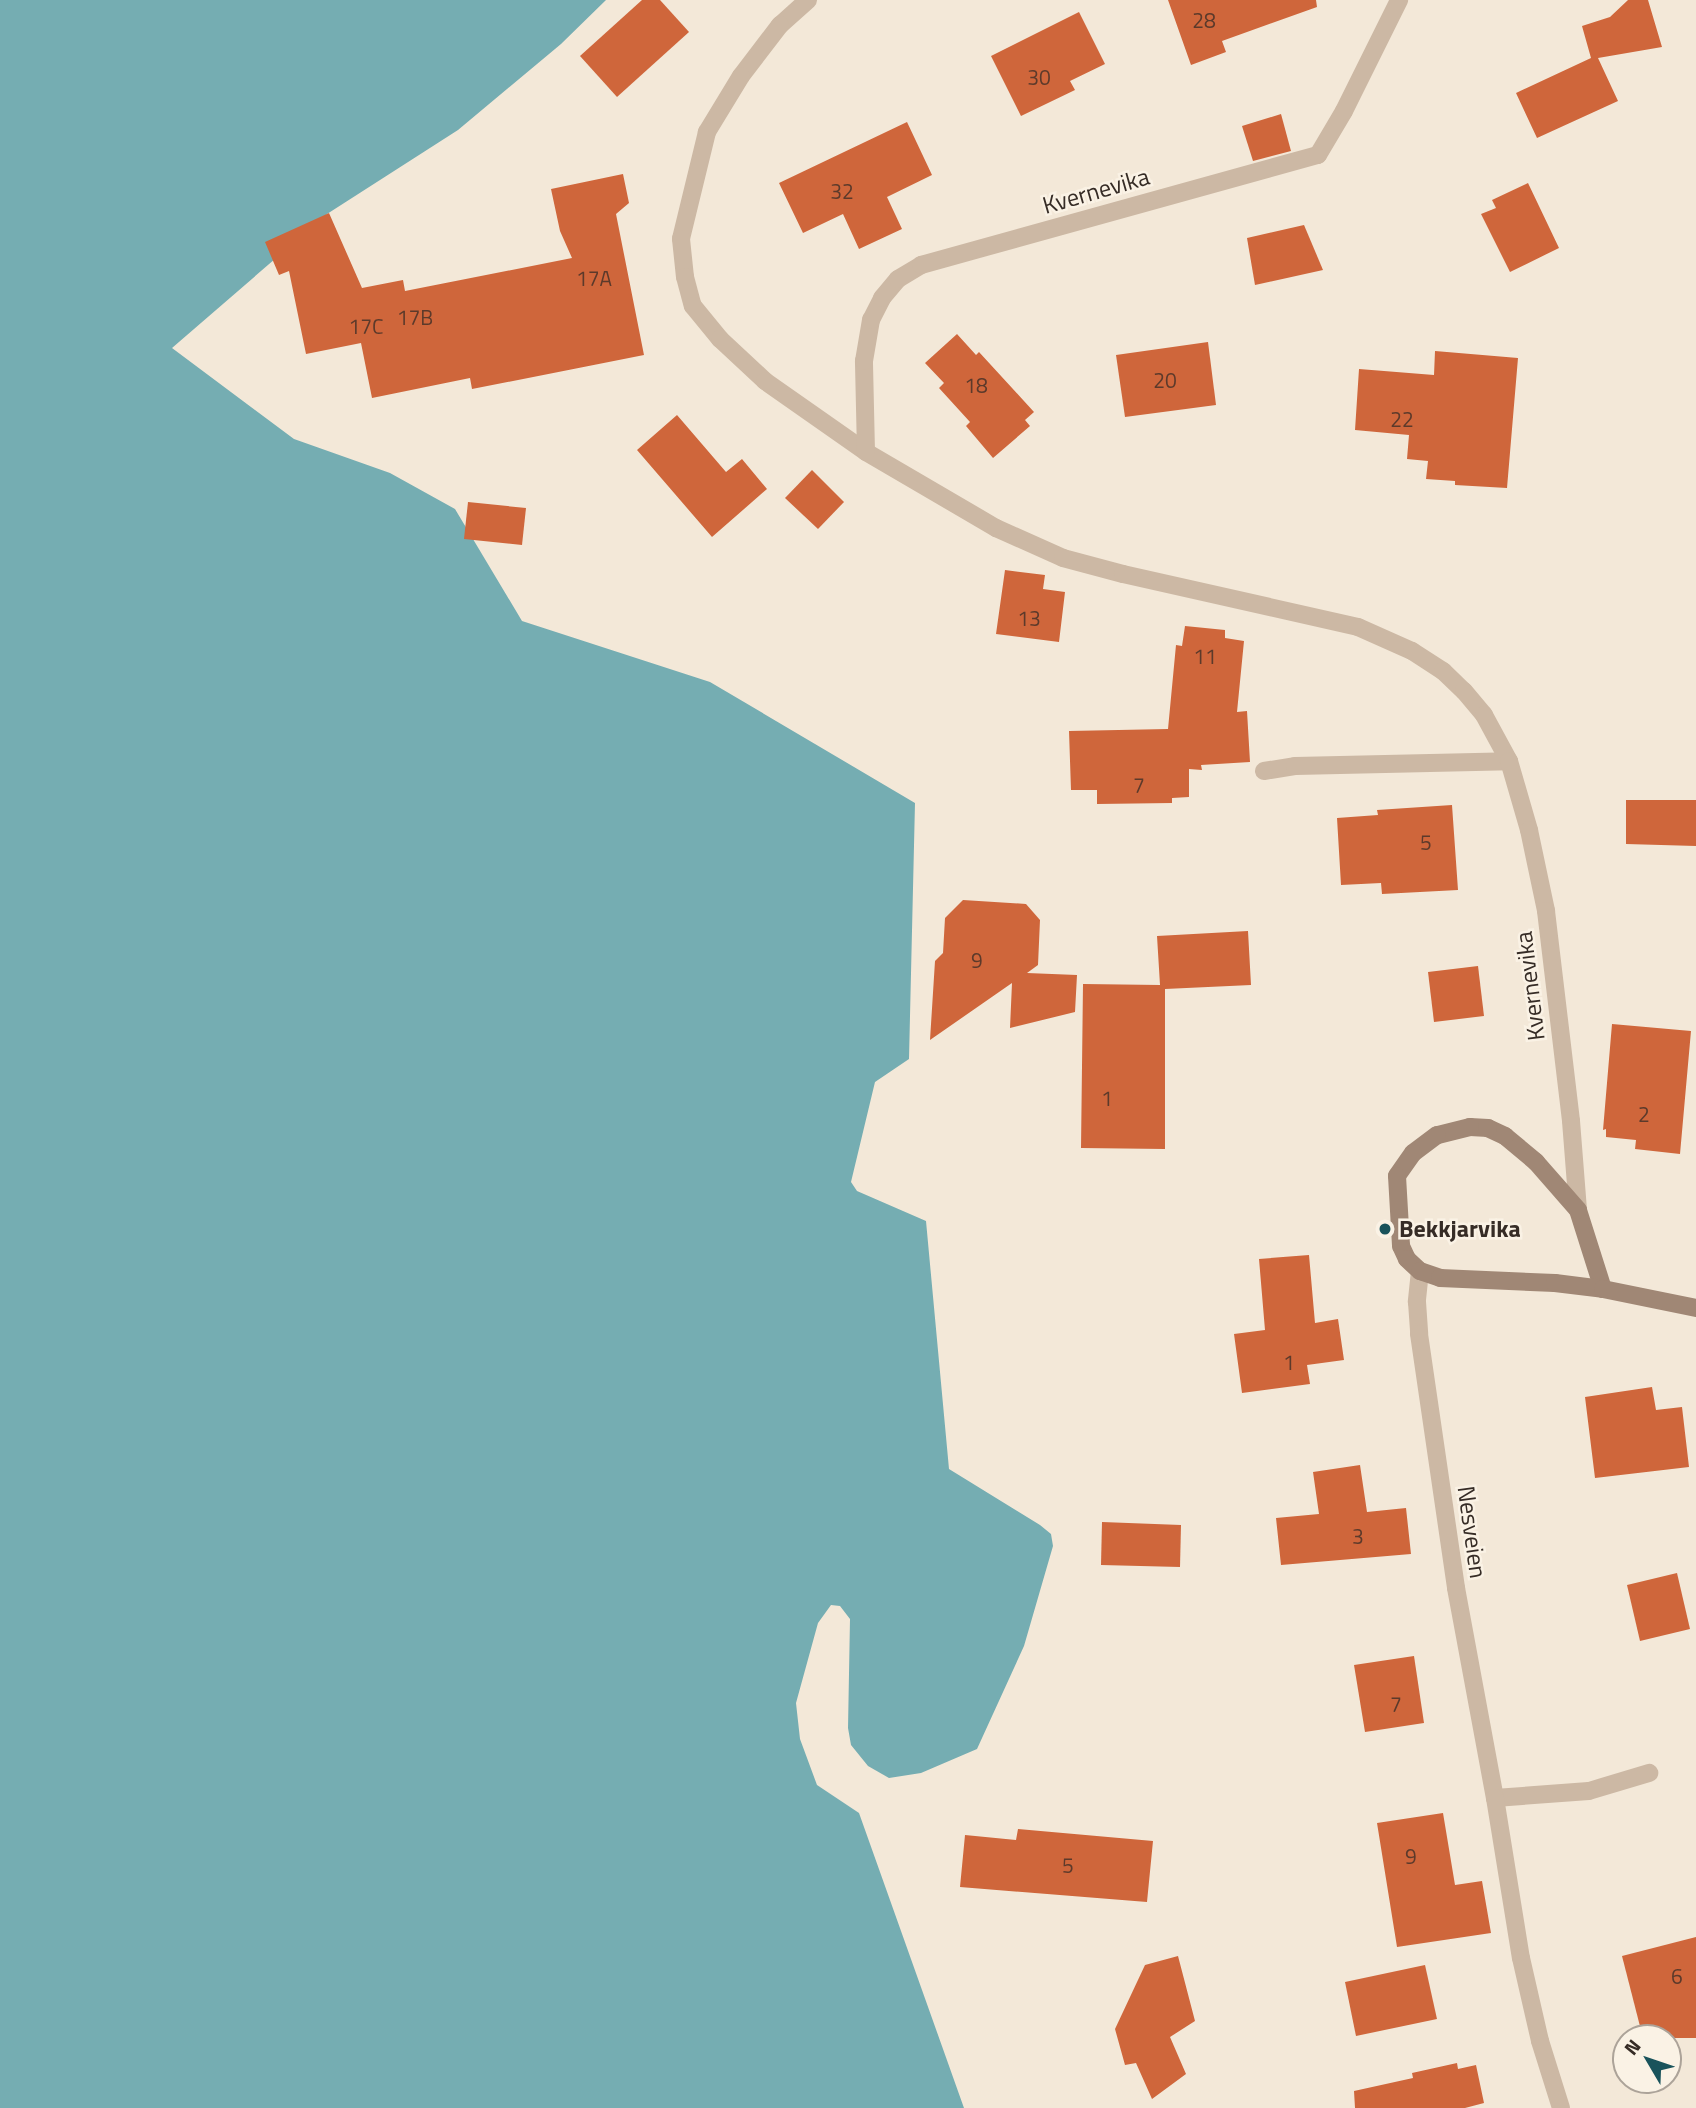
<!DOCTYPE html>
<html>
<head>
<meta charset="utf-8">
<style>
	body { margin:0 }
	#map { position:relative; width:1696px; height:2108px; overflow:hidden; background:#f3e8d8; font-family:"Titillium Web",sans-serif }
	div>[style] { position:absolute }
	.water>* { inset:0; background:#75adb2 }
	.building>* { inset:0; background:#cf663b }
	.lane>* { height:18px; margin:-9px; padding:0 9px; transform-origin:9px; border-radius:9px; background:#ccb8a4 }
	.street>* { height:18px; margin:-9px; padding:0 9px; transform-origin:9px; border-radius:9px; background:#ccb8a4 }
	.secondary>* { height:18px; margin:-9px; padding:0 9px; transform-origin:9px; border-radius:9px; background:#a08775 }
	.dots>* { width:19px; height:19px; translate:-50% -50%; box-sizing:border-box; border:4px solid #faf2e5; border-radius:50% }
	span { translate:-50% -50%; white-space:nowrap; text-align:center; line-height:1.15; -webkit-text-stroke:5px #faf2e5; paint-order:stroke }
	.number-label { font-size:21px; color:#5c3a2b }
	.number-label span { -webkit-text-stroke-width:0 }
	.street-label { font-size:24px; color:#362c26 }
	.poi-label { font-size:24px; color:#362c26; font-weight:700 }
	.left { translate:0 -50%; text-align:left }
	.north { position:absolute; left:1612px; top:2024px; width:70px; height:70px; box-sizing:border-box; background:#faf2e5; border:2px solid #aca399; border-radius:50%; rotate:309deg; font-size:19px; font-weight:700; line-height:28px; text-align:center; color:#362c26 }
	.north::after { content:''; display:block; margin:auto; width:24px; height:32px; background:#19535b; clip-path:polygon(50% 0,100% 100%,50% 72%,0 100%) }
</style>
</head>
<body>
<div id="map">
	<div class="water">
		<i style="clip-path:polygon(0 0,606px 0,561px 44px,458px 130px,327px 214px,172px 348px,294px 439px,390px 473px,455px 509px,522px 621px,710px 682px,915px 803px,909px 1059px,875px 1082px,851px 1182px,857px 1191px,926px 1221px,949px 1469px,1040px 1525px,1051px 1534px,1053px 1546px,1024px 1646px,977px 1749px,921px 1773px,889px 1778px,868px 1766px,851px 1745px,848px 1728px,850px 1619px,840px 1606px,831px 1605px,818px 1623px,796px 1703px,800px 1739px,817px 1785px,859px 1813px,964px 2108px,0 2108px)"></i>
	</div>
	<div class="building">
		<i style="clip-path:polygon(642px 0,660px 0,689px 32px,617px 97px,580px 56px)"></i>
		<i style="clip-path:polygon(1168px 0,1316px 0,1317px 7px,1222px 41px,1226px 52px,1191px 65px)"></i>
		<i style="clip-path:polygon(1628px 0,1648px 0,1662px 47px,1598px 58px,1618px 101px,1537px 138px,1516px 93px,1591px 58px,1582px 26px,1610px 17px)"></i>
		<i style="clip-path:polygon(1079px 12px,1105px 64px,1070px 81px,1075px 90px,1021px 116px,991px 56px)"></i>
		<i style="clip-path:polygon(1281px 114px,1291px 151px,1253px 161px,1242px 126px)"></i>
		<i style="clip-path:polygon(907px 122px,932px 175px,887px 197px,902px 229px,859px 249px,843px 214px,803px 233px,779px 183px)"></i>
		<i style="clip-path:polygon(623px 174px,629px 203px,616px 214px,644px 355px,472px 389px,470px 378px,372px 398px,361px 343px,306px 354px,289px 271px,279px 275px,265px 242px,329px 213px,362px 288px,403px 280px,405px 291px,572px 258px,560px 231px,551px 189px)"></i>
		<i style="clip-path:polygon(1528px 183px,1559px 248px,1510px 272px,1481px 214px,1496px 208px,1492px 200px)"></i>
		<i style="clip-path:polygon(1304px 225px,1323px 270px,1255px 285px,1247px 238px)"></i>
		<i style="clip-path:polygon(957px 334px,976px 355px,979px 352px,1034px 412px,1025px 420px,1030px 426px,993px 458px,966px 426px,970px 422px,939px 388px,944px 383px,925px 363px)"></i>
		<i style="clip-path:polygon(1208px 342px,1216px 405px,1125px 417px,1116px 355px)"></i>
		<i style="clip-path:polygon(1435px 351px,1518px 358px,1507px 488px,1455px 485px,1455px 481px,1426px 479px,1428px 461px,1407px 459px,1409px 435px,1355px 430px,1359px 369px,1434px 375px)"></i>
		<i style="clip-path:polygon(677px 415px,726px 472px,742px 459px,767px 489px,712px 537px,637px 450px)"></i>
		<i style="clip-path:polygon(812px 470px,844px 502px,818px 529px,785px 498px)"></i>
		<i style="clip-path:polygon(468px 502px,526px 508px,522px 545px,464px 539px)"></i>
		<i style="clip-path:polygon(1005px 570px,1045px 575px,1043px 589px,1065px 592px,1059px 642px,996px 634px)"></i>
		<i style="clip-path:polygon(1185px 626px,1225px 630px,1225px 638px,1244px 641px,1237px 712px,1247px 711px,1250px 762px,1201px 765px,1202px 770px,1189px 769px,1189px 797px,1172px 798px,1172px 803px,1097px 804px,1097px 790px,1071px 790px,1069px 731px,1168px 729px,1176px 645px,1182px 646px)"></i>
		<i style="clip-path:polygon(1626px 800px,1696px 800px,1696px 846px,1626px 844px)"></i>
		<i style="clip-path:polygon(1452px 805px,1458px 890px,1382px 894px,1381px 883px,1341px 885px,1337px 818px,1378px 815px,1377px 810px)"></i>
		<i style="clip-path:polygon(963px 900px,1026px 904px,1040px 920px,1038px 965px,1027px 973px,1077px 975px,1075px 1012px,1010px 1028px,1012px 983px,930px 1040px,935px 961px,943px 953px,945px 918px)"></i>
		<i style="clip-path:polygon(1248px 931px,1251px 985px,1165px 989px,1165px 1149px,1081px 1148px,1083px 984px,1160px 985px,1157px 936px)"></i>
		<i style="clip-path:polygon(1478px 966px,1484px 1016px,1434px 1022px,1428px 972px)"></i>
		<i style="clip-path:polygon(1612px 1024px,1691px 1031px,1680px 1154px,1635px 1149px,1636px 1140px,1606px 1137px,1606px 1129px,1603px 1130px)"></i>
		<i style="clip-path:polygon(1309px 1255px,1315px 1323px,1338px 1319px,1344px 1360px,1307px 1365px,1310px 1384px,1242px 1393px,1234px 1334px,1265px 1330px,1259px 1259px)"></i>
		<i style="clip-path:polygon(1652px 1387px,1656px 1410px,1682px 1407px,1689px 1467px,1595px 1478px,1585px 1397px)"></i>
		<i style="clip-path:polygon(1360px 1465px,1367px 1512px,1406px 1508px,1411px 1554px,1281px 1565px,1276px 1518px,1319px 1514px,1313px 1472px)"></i>
		<i style="clip-path:polygon(1102px 1522px,1181px 1525px,1180px 1567px,1101px 1565px)"></i>
		<i style="clip-path:polygon(1677px 1573px,1690px 1629px,1640px 1641px,1627px 1585px)"></i>
		<i style="clip-path:polygon(1414px 1656px,1424px 1723px,1365px 1732px,1354px 1665px)"></i>
		<i style="clip-path:polygon(1443px 1813px,1455px 1885px,1482px 1881px,1491px 1933px,1397px 1947px,1377px 1823px)"></i>
		<i style="clip-path:polygon(1018px 1829px,1153px 1841px,1147px 1902px,960px 1887px,965px 1835px,1016px 1840px)"></i>
		<i style="clip-path:polygon(1696px 1937px,1696px 2038px,1643px 2038px,1622px 1956px)"></i>
		<i style="clip-path:polygon(1178px 1956px,1195px 2021px,1170px 2037px,1186px 2074px,1152px 2099px,1136px 2063px,1125px 2065px,1115px 2029px,1145px 1965px)"></i>
		<i style="clip-path:polygon(1425px 1965px,1437px 2019px,1356px 2036px,1345px 1982px)"></i>
		<i style="clip-path:polygon(1457px 2063px,1458px 2069px,1476px 2065px,1484px 2103px,1465px 2108px,1355px 2108px,1354px 2091px,1413px 2078px,1412px 2073px)"></i>
	</div>
	<div class="lane">
		<i style="left:1264px;top:771px;width:31px;rotate:-9deg"></i>
		<i style="left:1295px;top:766px;width:214px;rotate:-1.3deg"></i>
		<i style="left:1495px;top:1798px;width:94px;rotate:-4.3deg"></i>
		<i style="left:1589px;top:1791px;width:63px;rotate:-16.7deg"></i>
	</div>
	<div class="street">
		<i style="left:808px;top:0;width:38px;rotate:138deg"></i>
		<i style="left:780px;top:25px;width:64px;rotate:127.4deg"></i>
		<i style="left:741px;top:76px;width:66px;rotate:121.3deg"></i>
		<i style="left:707px;top:132px;width:110px;rotate:103.7deg"></i>
		<i style="left:681px;top:239px;width:38px;rotate:84deg"></i>
		<i style="left:685px;top:277px;width:30px;rotate:75deg"></i>
		<i style="left:693px;top:306px;width:43px;rotate:50.7deg"></i>
		<i style="left:720px;top:339px;width:62px;rotate:43deg"></i>
		<i style="left:765px;top:381px;width:123px;rotate:35.1deg"></i>
		<i style="left:866px;top:452px;width:151px;rotate:30.3deg"></i>
		<i style="left:996px;top:528px;width:73px;rotate:24.1deg"></i>
		<i style="left:1063px;top:558px;width:62px;rotate:14.9deg"></i>
		<i style="left:1123px;top:574px;width:241px;rotate:12.7deg"></i>
		<i style="left:1358px;top:627px;width:59px;rotate:24deg"></i>
		<i style="left:1412px;top:651px;width:37px;rotate:33deg"></i>
		<i style="left:1443px;top:671px;width:29px;rotate:44deg"></i>
		<i style="left:1464px;top:691px;width:31px;rotate:50deg"></i>
		<i style="left:1484px;top:715px;width:52px;rotate:61.5deg"></i>
		<i style="left:1509px;top:761px;width:72px;rotate:73.8deg"></i>
		<i style="left:1529px;top:830px;width:83px;rotate:78.1deg"></i>
		<i style="left:1546px;top:911px;width:211px;rotate:83.2deg"></i>
		<i style="left:1571px;top:1121px;width:89px;rotate:85.5deg"></i>
		<i style="left:866px;top:452px;width:91px;rotate:-91.3deg"></i>
		<i style="left:864px;top:361px;width:42px;rotate:-80.3deg"></i>
		<i style="left:871px;top:320px;width:25px;rotate:-63deg"></i>
		<i style="left:882px;top:298px;width:25px;rotate:-50deg"></i>
		<i style="left:898px;top:279px;width:27px;rotate:-31deg"></i>
		<i style="left:921px;top:265px;width:412px;rotate:-15.5deg"></i>
		<i style="left:1318px;top:155px;width:51px;rotate:-59.4deg"></i>
		<i style="left:1344px;top:111px;width:124px;rotate:-63.6deg"></i>
		<i style="left:1420px;top:1271px;width:31px;rotate:96deg"></i>
		<i style="left:1417px;top:1302px;width:32px;rotate:86deg"></i>
		<i style="left:1419px;top:1334px;width:257px;rotate:81.7deg"></i>
		<i style="left:1456px;top:1588px;width:214px;rotate:79.5deg"></i>
		<i style="left:1495px;top:1798px;width:162px;rotate:80.8deg"></i>
		<i style="left:1521px;top:1958px;width:85px;rotate:77.1deg"></i>
		<i style="left:1540px;top:2041px;width:70px;rotate:72.6deg"></i>
	</div>
	<div class="secondary">
		<i style="left:1603px;top:1289px;width:83px;rotate:-107.6deg"></i>
		<i style="left:1578px;top:1210px;width:64px;rotate:-131.2deg"></i>
		<i style="left:1536px;top:1162px;width:40px;rotate:-140deg"></i>
		<i style="left:1505px;top:1136px;width:19px;rotate:-155deg"></i>
		<i style="left:1488px;top:1128px;width:18px;rotate:-177deg"></i>
		<i style="left:1470px;top:1127px;width:34px;rotate:166deg"></i>
		<i style="left:1437px;top:1135px;width:30px;rotate:143deg"></i>
		<i style="left:1413px;top:1153px;width:28px;rotate:125deg"></i>
		<i style="left:1397px;top:1176px;width:70px;rotate:86.7deg"></i>
		<i style="left:1401px;top:1246px;width:14px;rotate:65deg"></i>
		<i style="left:1407px;top:1259px;width:18px;rotate:43deg"></i>
		<i style="left:1420px;top:1271px;width:21px;rotate:19deg"></i>
		<i style="left:1440px;top:1278px;width:115px;rotate:2.5deg"></i>
		<i style="left:1555px;top:1283px;width:48px;rotate:7.1deg"></i>
		<i style="left:1603px;top:1289px;width:95px;rotate:11.5deg"></i>
	</div>
	<div class="dots">
		<i style="left:1385px;top:1229px;background:#19535b"></i>
	</div>
	<div class="number-label">
		<span style="left:1204px;top:20px">28</span>
		<span style="left:1039px;top:77px">30</span>
		<span style="left:842px;top:191px">32</span>
		<span style="left:594px;top:278px">17A</span>
		<span style="left:415px;top:317px">17B</span>
		<span style="left:366px;top:326px">17C</span>
		<span style="left:1165px;top:380px">20</span>
		<span style="left:976px;top:385px">18</span>
		<span style="left:1402px;top:419px">22</span>
		<span style="left:1029px;top:618px">13</span>
		<span style="left:1205px;top:656px">11</span>
		<span style="left:1139px;top:785px">7</span>
		<span style="left:1426px;top:842px">5</span>
		<span style="left:977px;top:960px">9</span>
		<span style="left:1107px;top:1098px">1</span>
		<span style="left:1644px;top:1114px">2</span>
		<span style="left:1289px;top:1362px">1</span>
		<span style="left:1358px;top:1536px">3</span>
		<span style="left:1396px;top:1704px">7</span>
		<span style="left:1411px;top:1856px">9</span>
		<span style="left:1068px;top:1865px">5</span>
		<span style="left:1677px;top:1976px">6</span>
	</div>
	<div class="street-label">
		<span style="left:1096px;top:191px;rotate:-16deg">Kvernevika</span>
		<span style="left:1530px;top:986px;rotate:-97deg">Kvernevika</span>
		<span style="left:1472px;top:1532px;rotate:82deg">Nesveien</span>
	</div>
	<div class="poi-label">
		<span class="left" style="left:1399px;top:1229px">Bekkjarvika</span>
	</div>
	<div class="north">N</div>
</div>
</body>
</html>
